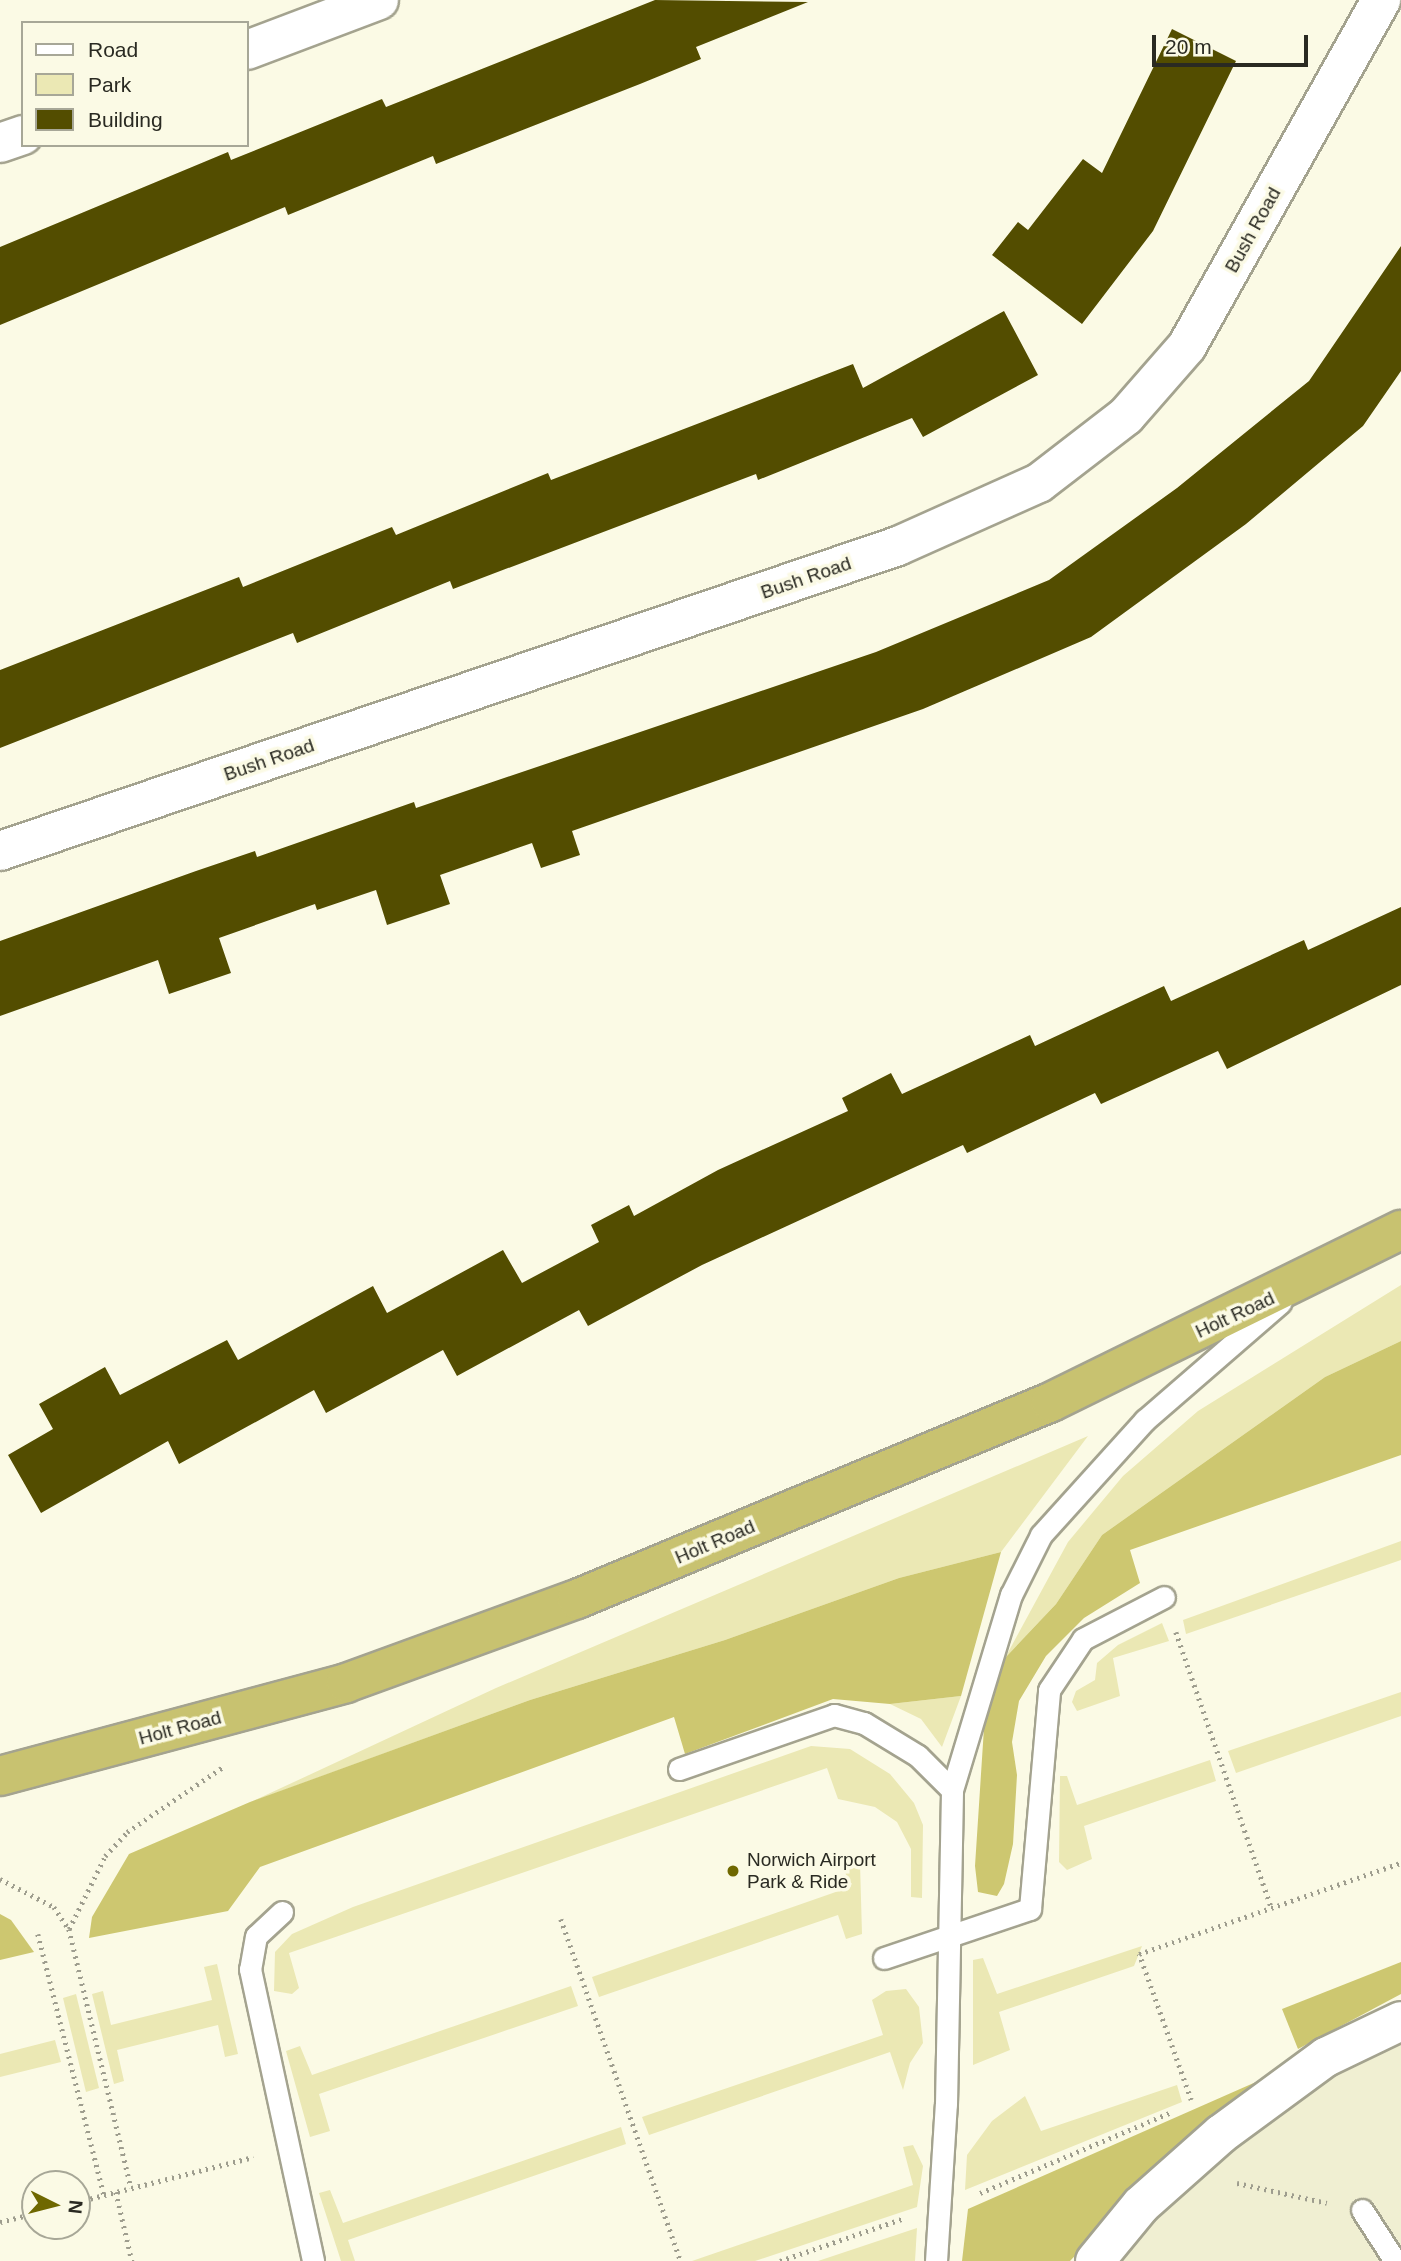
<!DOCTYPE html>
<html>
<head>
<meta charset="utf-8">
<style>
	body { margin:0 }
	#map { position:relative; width:1401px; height:2261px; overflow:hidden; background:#fbfae5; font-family:Helvetica,sans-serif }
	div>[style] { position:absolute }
	.built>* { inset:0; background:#f0efd2 }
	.green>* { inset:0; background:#ebe8b4 }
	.forest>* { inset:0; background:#cdc770 }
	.building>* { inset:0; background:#534d00 }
	.path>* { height:4.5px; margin-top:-2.25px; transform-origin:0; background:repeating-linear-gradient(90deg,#9e9d8e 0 2px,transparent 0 7px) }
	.roads { filter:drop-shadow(2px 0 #a4a38f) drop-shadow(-2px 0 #a4a38f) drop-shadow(0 2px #a4a38f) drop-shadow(0 -2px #a4a38f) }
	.service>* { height:21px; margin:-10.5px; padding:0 10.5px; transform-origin:10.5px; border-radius:10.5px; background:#fff }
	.minor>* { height:38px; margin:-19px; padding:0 19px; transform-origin:19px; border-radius:19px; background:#fff }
	.trunk>* { height:38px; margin:-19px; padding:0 19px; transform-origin:19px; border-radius:19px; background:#c8c270 }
	.dots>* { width:19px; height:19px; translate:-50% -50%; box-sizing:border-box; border:4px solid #fbfae5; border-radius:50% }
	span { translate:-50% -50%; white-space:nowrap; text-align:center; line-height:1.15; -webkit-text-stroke:7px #fbfae5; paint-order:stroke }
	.street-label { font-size:19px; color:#2a2a22 }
	.poi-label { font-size:19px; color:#2a2a22 }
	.left { translate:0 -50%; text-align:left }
	.legend { position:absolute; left:21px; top:21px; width:228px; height:126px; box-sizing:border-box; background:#fbfae5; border:2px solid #a7a797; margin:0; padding:9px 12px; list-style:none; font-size:21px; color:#2a2a22 }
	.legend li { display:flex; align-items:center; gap:14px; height:35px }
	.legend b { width:35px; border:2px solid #a7a797 }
	.north { position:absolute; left:21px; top:2170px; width:70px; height:70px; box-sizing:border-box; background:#fbfae5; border:2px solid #a7a797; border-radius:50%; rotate:96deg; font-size:19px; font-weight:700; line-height:28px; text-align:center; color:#2a2a22 }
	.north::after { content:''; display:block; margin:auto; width:24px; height:32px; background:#6f6800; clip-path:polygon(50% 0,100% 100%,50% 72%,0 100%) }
	.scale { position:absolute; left:1152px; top:35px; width:156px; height:32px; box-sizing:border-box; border:4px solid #2a2a22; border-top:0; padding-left:9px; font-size:21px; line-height:24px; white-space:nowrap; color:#2a2a22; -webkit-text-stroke:5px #fbfae5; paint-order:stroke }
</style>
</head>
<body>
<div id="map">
	<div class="built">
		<i style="clip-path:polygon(1401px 2039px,1401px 2261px,1119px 2261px,1194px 2180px,1260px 2126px,1321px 2083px)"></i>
	</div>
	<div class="green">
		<i style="clip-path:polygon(1401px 1285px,1401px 1341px,1325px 1377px,1102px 1535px,1056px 1604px,1005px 1658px,1068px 1542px,1123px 1476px,1198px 1411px)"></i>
		<i style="clip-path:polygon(1088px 1436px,1001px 1552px,899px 1578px,725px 1640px,530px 1700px,251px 1802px,496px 1688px)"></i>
		<i style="clip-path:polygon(1401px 1541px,1401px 1560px,1186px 1634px,1183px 1620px)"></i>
		<i style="clip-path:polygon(1162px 1623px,1169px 1641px,1113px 1658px,1120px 1696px,1077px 1711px,1072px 1702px,1076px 1691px,1095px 1680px,1097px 1663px,1118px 1645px)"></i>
		<i style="clip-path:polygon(1401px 1692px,1401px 1716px,1236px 1773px,1228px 1751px)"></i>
		<i style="clip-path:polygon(961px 1696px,942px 1747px,921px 1719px,890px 1704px)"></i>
		<i style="clip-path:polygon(811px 1746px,850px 1749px,890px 1774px,914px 1803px,923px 1825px,922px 1898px,911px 1897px,911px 1849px,897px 1822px,875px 1807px,838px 1799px,827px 1768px,289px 1953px,299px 1988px,292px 1994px,274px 1991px,275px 1952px,292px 1934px,353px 1907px)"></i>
		<i style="clip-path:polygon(1210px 1760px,1216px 1781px,1084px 1826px,1092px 1859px,1067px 1870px,1059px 1862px,1060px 1776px,1067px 1776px,1077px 1805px)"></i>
		<i style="clip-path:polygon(839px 1853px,860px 1863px,862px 1934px,846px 1939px,838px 1915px,599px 1997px,592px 1977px,850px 1887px)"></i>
		<i style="clip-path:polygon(1142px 1946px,1134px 1966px,999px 2012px,1010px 2050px,973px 2065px,973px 1960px,983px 1958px,997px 1994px)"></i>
		<i style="clip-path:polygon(217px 1964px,238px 2054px,225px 2057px,218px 2025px,117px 2050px,124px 2081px,114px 2084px,92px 1994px,103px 1991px,111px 2025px,212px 2000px,204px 1967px)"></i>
		<i style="clip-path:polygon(571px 1986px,578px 2006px,319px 2094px,330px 2131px,310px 2137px,286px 2051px,300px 2046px,312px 2075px)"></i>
		<i style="clip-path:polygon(906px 1989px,919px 2007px,923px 2043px,910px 2063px,903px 2090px,890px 2052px,649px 2135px,642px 2117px,883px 2035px,872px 2000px,886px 1991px)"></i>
		<i style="clip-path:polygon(76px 1994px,99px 2088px,86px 2092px,63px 1998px)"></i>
		<i style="clip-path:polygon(55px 2040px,61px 2062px,0 2077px,0 2054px)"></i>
		<i style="clip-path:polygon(1177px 2085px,1182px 2102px,965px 2190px,967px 2155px,992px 2121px,1025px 2096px,1041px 2131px)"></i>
		<i style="clip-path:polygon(621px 2127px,626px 2144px,348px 2240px,355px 2261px,341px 2261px,319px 2193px,330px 2190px,343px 2223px)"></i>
		<i style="clip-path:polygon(913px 2145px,923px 2166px,917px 2207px,755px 2261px,692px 2261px,913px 2185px,903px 2147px)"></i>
		<i style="clip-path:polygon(917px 2228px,915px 2261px,818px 2261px)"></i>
	</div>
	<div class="forest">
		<i style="clip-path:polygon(1401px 1341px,1401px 1455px,1130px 1550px,1140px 1583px,1084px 1618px,1046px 1656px,1019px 1701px,1012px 1742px,1017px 1775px,1013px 1844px,1004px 1884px,997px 1896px,978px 1892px,975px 1866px,984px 1728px,1005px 1658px,1056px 1604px,1102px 1535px,1325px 1377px)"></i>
		<i style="clip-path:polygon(1001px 1552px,961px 1696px,890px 1704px,833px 1699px,685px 1754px,674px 1717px,260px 1867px,228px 1911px,89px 1938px,92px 1917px,129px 1854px,250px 1802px,530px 1700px,725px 1640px,899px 1578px)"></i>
		<i style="clip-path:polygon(0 1914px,11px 1920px,34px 1952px,0 1960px)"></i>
		<i style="clip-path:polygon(1401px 1962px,1401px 1994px,1298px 2049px,1282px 2009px)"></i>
		<i style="clip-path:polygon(1265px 2078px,1160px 2166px,1070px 2261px,962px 2261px,968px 2209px)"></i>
	</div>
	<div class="building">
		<i style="clip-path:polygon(655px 0,808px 2px,696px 47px,701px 59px,640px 84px,436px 164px,433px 156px,288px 215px,285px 207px,0 325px,0 247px,228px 152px,231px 160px,382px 99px,386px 107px)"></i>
		<i style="clip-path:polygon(1172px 29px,1236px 61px,1153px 231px,1082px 324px,992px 255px,1018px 222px,1028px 230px,1083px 159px,1102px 173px)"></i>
		<i style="clip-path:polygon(1401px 246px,1401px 371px,1363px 426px,1246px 524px,1091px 637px,923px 709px,572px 831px,580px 855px,541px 868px,532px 843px,440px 875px,450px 904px,387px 925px,376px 890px,317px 910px,315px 904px,219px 938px,231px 973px,169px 994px,158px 960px,0 1016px,0 941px,196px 871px,255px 851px,257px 857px,414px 802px,416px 808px,876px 652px,1049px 580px,1177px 488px,1309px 381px)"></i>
		<i style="clip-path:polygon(1004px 311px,1038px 375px,923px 437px,912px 418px,758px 480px,756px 474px,453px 589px,450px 581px,297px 643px,293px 633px,0 748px,0 670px,239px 577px,243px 587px,392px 527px,396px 535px,548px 473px,551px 480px,853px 364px,863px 388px)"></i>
		<i style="clip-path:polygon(1401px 907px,1401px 985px,1227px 1069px,1218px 1051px,1101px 1104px,1095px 1093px,967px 1153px,963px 1145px,702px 1265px,588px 1326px,579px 1310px,457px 1376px,443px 1350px,326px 1413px,314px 1390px,179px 1464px,168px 1441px,41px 1513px,8px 1455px,53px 1429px,39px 1404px,105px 1367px,120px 1395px,227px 1340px,238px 1360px,373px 1286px,387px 1313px,503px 1250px,522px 1283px,599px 1242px,591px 1225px,629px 1205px,634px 1216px,718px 1170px,848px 1111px,842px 1098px,891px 1073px,902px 1094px,1030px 1035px,1035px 1046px,1164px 986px,1171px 1001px,1304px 940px,1308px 950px)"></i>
	</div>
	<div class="path">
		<i style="left:1176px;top:1632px;width:293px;rotate:70.9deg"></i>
		<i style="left:0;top:1879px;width:61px;rotate:27.4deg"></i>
		<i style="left:54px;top:1907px;width:27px;rotate:56deg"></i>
		<i style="left:69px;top:1929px;width:266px;rotate:76.5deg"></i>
		<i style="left:561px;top:1919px;width:362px;rotate:70.7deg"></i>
		<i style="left:69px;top:1929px;width:81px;rotate:-63.7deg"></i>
		<i style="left:105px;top:1856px;width:33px;rotate:-47deg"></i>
		<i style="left:127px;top:1832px;width:116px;rotate:-34.1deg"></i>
		<i style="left:38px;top:1934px;width:269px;rotate:75.8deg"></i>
		<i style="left:1191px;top:2100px;width:155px;rotate:-109.6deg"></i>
		<i style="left:1139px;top:1954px;width:277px;rotate:-19.2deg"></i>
		<i style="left:1237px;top:2183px;width:92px;rotate:12.5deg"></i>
		<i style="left:116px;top:2192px;width:71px;rotate:76.9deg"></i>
		<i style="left:980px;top:2193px;width:208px;rotate:-22.9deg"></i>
		<i style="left:77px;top:2202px;width:182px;rotate:-14.3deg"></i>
		<i style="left:0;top:2222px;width:36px;rotate:-14deg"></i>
		<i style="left:780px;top:2261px;width:129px;rotate:-19deg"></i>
	</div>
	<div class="roads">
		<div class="service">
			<i style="left:679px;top:1769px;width:164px;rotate:-19.2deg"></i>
			<i style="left:834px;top:1715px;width:31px;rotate:15deg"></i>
			<i style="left:864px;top:1723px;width:63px;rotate:31.4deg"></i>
			<i style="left:918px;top:1756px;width:48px;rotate:45deg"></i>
			<i style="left:282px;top:1912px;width:35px;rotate:137deg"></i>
			<i style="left:256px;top:1936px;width:34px;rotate:100deg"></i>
			<i style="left:250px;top:1969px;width:299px;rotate:77.8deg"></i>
			<i style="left:884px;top:1958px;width:154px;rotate:-18.6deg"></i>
			<i style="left:1030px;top:1909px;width:220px;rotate:-85deg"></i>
			<i style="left:1049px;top:1690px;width:61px;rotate:-56.3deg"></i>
			<i style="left:1083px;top:1639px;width:91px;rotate:-27.4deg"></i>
			<i style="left:1362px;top:2210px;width:61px;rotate:57.1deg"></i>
			<i style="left:936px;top:2261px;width:157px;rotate:-86.4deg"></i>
			<i style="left:946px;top:2104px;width:314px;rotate:-88.9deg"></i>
			<i style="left:952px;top:1790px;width:204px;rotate:-73.2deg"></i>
			<i style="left:1011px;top:1595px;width:67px;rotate:-63.4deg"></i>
			<i style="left:1041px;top:1535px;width:155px;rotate:-47.9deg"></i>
			<i style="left:1145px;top:1420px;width:179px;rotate:-40.9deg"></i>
		</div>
		<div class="minor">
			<i style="left:247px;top:50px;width:141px;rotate:-20.7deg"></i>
			<i style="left:0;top:143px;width:24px;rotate:-19deg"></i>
			<i style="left:0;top:851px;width:948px;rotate:-18.76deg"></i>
			<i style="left:898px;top:546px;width:154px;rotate:-24.1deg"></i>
			<i style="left:1039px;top:483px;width:110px;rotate:-37.6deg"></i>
			<i style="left:1126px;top:416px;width:93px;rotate:-48.9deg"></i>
			<i style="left:1187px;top:346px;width:397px;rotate:-60.7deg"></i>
			<i style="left:1095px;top:2261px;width:72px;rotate:-50.6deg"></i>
			<i style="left:1141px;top:2205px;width:107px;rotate:-41.6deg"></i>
			<i style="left:1221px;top:2134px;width:130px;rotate:-36.3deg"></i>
			<i style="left:1326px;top:2057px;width:83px;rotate:-25.6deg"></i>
		</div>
		<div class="trunk">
			<i style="left:0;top:1776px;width:358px;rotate:-15deg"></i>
			<i style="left:346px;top:1683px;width:246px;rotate:-20deg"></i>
			<i style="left:577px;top:1599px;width:513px;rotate:-22.57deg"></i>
			<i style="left:1051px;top:1402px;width:390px;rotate:-26.2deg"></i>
		</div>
	</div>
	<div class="dots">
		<i style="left:733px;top:1871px;background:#6f6800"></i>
	</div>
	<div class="street-label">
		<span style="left:1253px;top:230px;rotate:-61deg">Bush Road</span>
		<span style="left:806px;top:578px;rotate:-19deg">Bush Road</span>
		<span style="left:269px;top:760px;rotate:-19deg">Bush Road</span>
		<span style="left:1235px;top:1315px;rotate:-25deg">Holt Road</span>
		<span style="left:715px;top:1542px;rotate:-23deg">Holt Road</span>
		<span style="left:180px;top:1728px;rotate:-15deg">Holt Road</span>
	</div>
	<div class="poi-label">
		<span class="left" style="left:747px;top:1871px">Norwich Airport<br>Park &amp; Ride</span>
	</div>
	<ul class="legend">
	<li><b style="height:9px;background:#fff"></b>Road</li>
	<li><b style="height:19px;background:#ebe8b4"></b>Park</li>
	<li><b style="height:19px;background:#534d00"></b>Building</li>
	</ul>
	<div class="north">N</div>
	<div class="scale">20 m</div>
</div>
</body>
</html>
